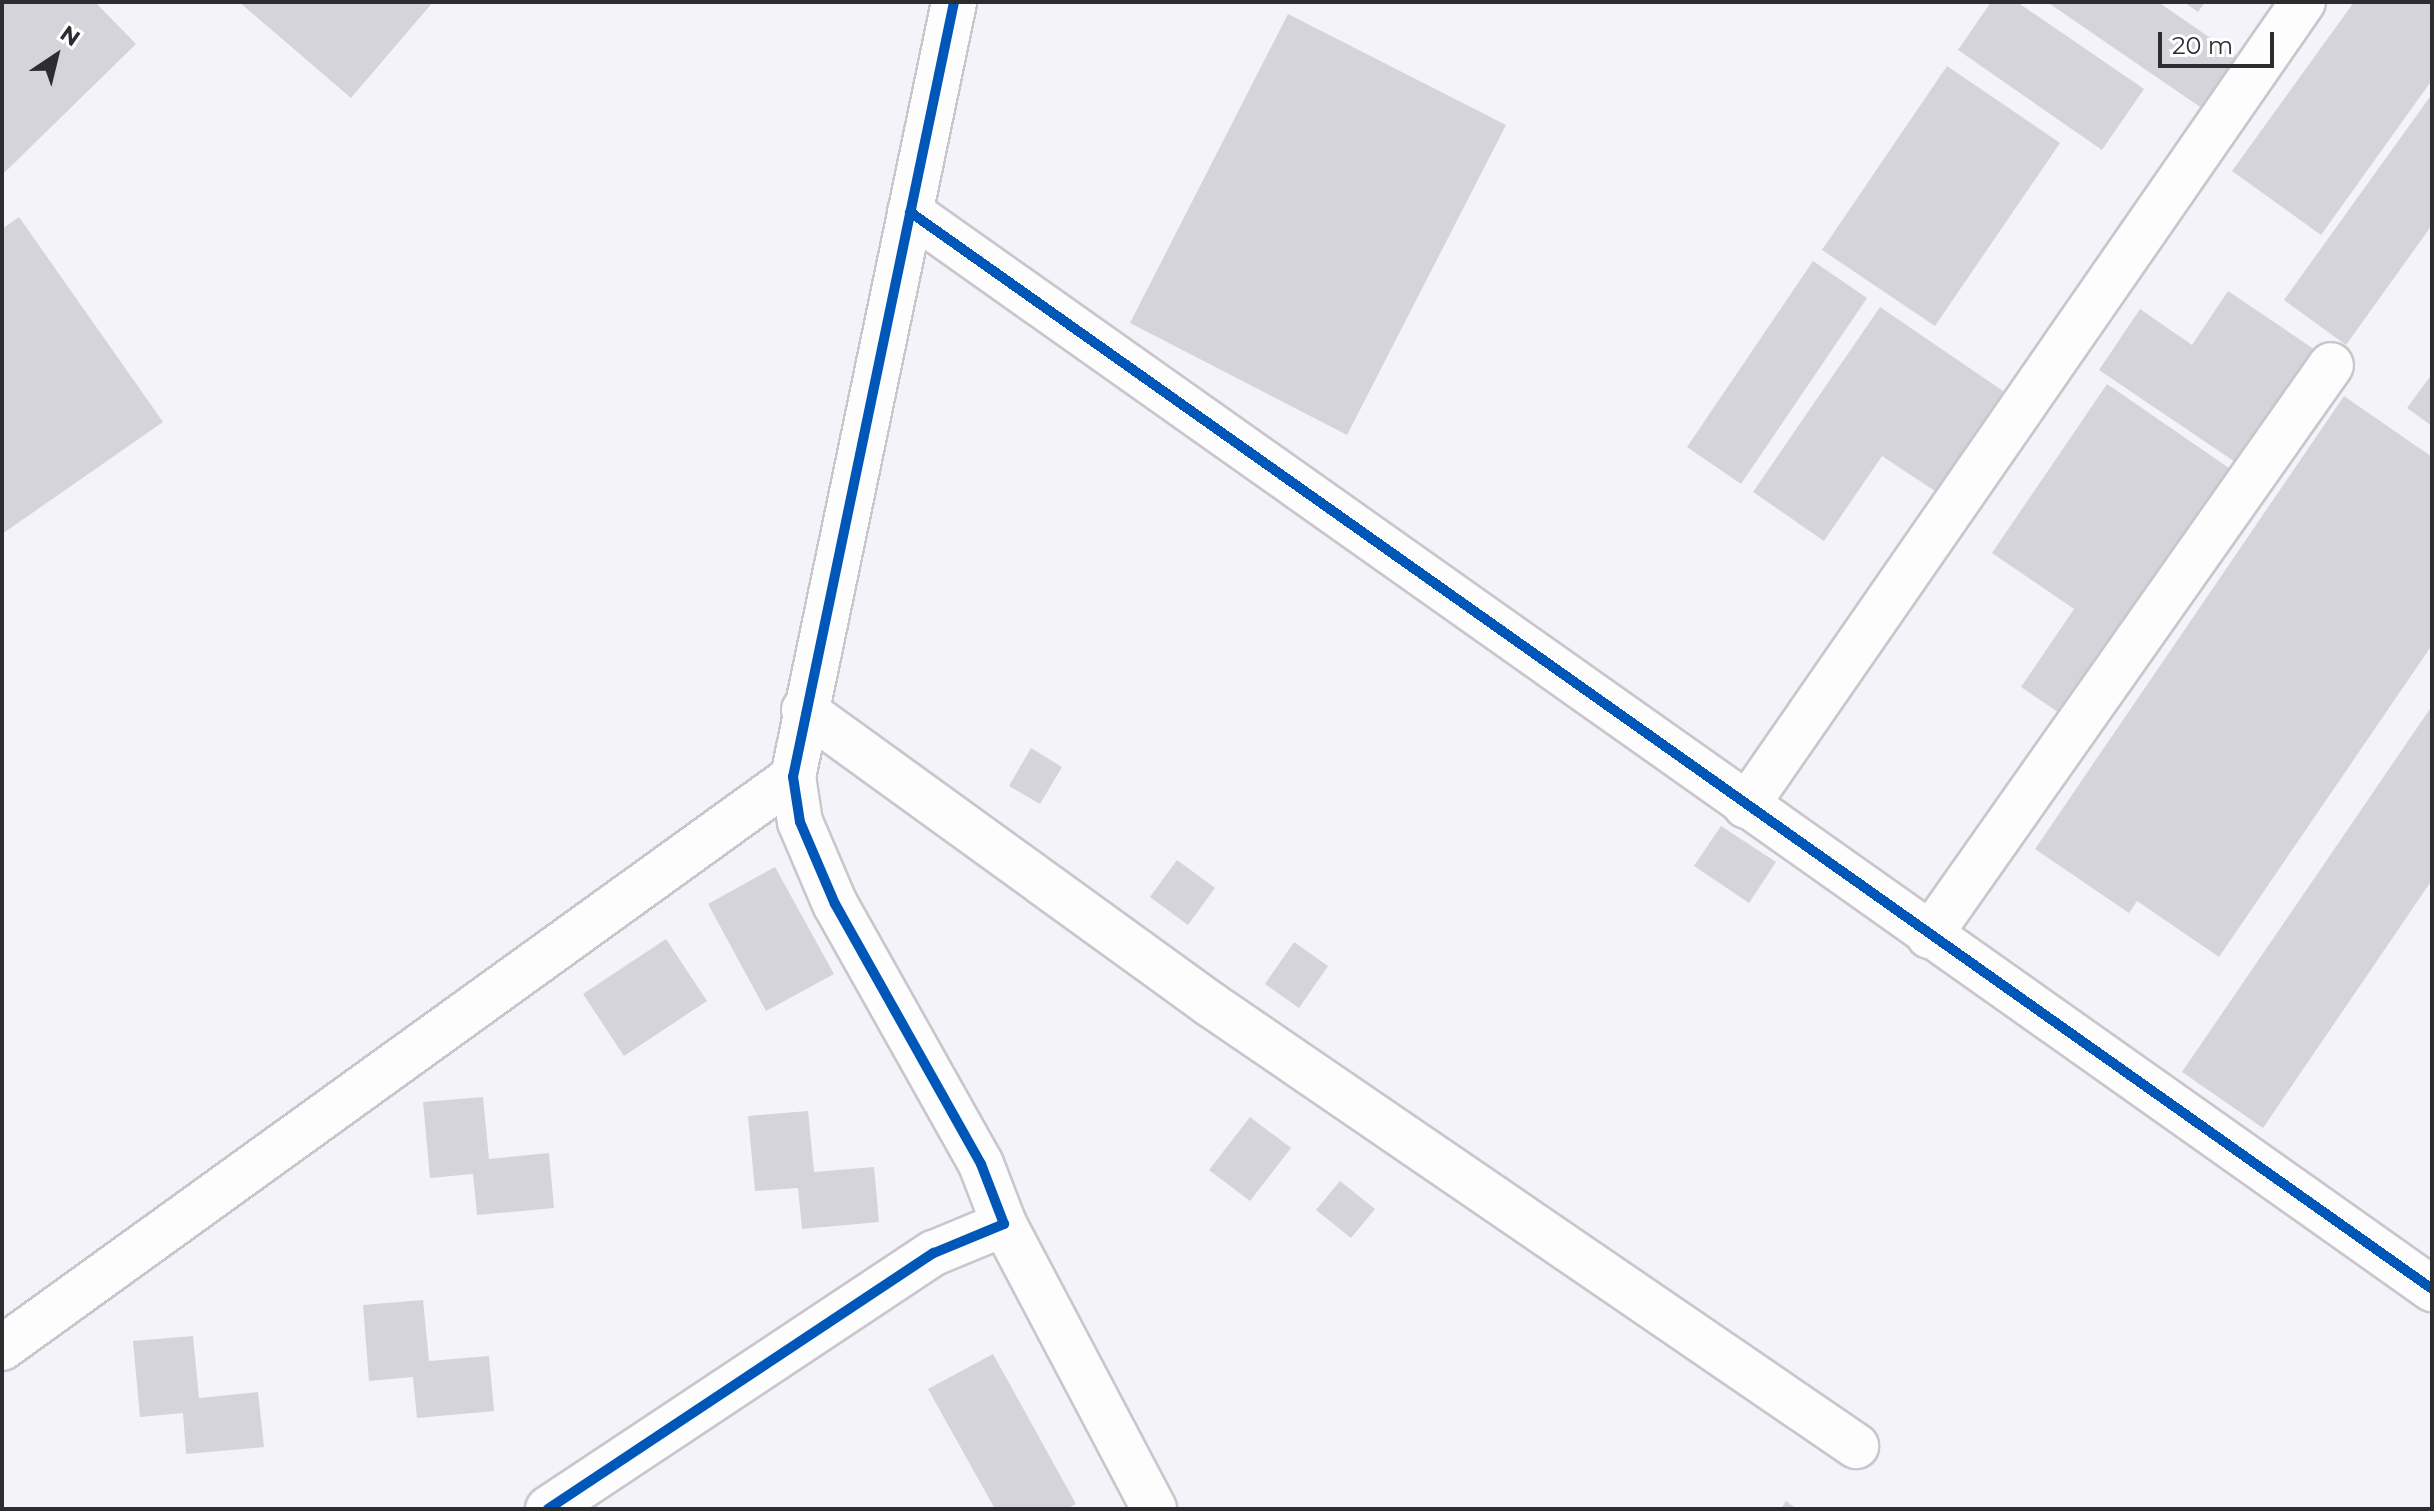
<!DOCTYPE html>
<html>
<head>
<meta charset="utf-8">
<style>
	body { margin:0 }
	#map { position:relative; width:2434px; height:1511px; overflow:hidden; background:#f4f3fa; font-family:Montserrat,sans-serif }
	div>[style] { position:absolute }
	.building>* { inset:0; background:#d5d4da }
	.roads { filter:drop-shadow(2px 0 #c8c7cd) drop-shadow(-2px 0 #c8c7cd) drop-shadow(0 2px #c8c7cd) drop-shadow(0 -2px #c8c7cd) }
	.minor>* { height:44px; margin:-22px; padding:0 22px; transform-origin:22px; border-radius:22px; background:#fdfdfe }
	.cycleway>* { height:10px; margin:-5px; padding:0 5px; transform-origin:5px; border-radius:5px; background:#0057b8 }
	span { translate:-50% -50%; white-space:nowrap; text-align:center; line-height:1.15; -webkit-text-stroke:6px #fff; paint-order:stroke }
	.frame { position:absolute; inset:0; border:4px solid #2d2c31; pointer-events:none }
	.north { position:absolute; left:16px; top:16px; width:80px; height:80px; -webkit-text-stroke:6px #fff; paint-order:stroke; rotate:35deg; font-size:22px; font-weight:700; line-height:32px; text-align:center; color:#2d2c31 }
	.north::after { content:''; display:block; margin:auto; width:28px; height:36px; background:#2d2c31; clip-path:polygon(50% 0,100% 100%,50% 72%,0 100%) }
	.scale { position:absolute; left:2158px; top:32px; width:116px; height:36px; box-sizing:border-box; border:4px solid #2d2c31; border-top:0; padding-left:10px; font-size:24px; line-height:28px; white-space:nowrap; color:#2d2c31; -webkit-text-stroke:6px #fff; paint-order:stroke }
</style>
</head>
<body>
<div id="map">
	<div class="building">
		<i style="clip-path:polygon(2px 2px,95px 2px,136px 44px,2px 175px)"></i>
		<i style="clip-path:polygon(239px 2px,433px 2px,351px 98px)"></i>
		<i style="clip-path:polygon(1991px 2px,2017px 2px,2144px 89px,2102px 150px,1958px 50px)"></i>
		<i style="clip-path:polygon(2047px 2px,2158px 2px,2241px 59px,2206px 111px)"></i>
		<i style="clip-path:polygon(2184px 2px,2205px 2px,2198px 12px)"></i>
		<i style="clip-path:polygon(2354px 2px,2432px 2px,2432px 80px,2321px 235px,2232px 171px)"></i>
		<i style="clip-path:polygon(1288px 14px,1506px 125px,1347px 435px,1130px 323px)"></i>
		<i style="clip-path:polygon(1947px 66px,2060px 143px,1935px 326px,1822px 250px)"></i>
		<i style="clip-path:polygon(2432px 94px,2432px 225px,2346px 345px,2284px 300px)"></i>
		<i style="clip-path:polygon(19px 217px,163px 422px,2px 534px,2px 229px)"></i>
		<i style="clip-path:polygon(1813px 261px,1867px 298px,1741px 484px,1687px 447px)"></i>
		<i style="clip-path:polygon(2228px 291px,2327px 358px,2250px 472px,2099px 370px,2140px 309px,2192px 345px)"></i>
		<i style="clip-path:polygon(1880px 307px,2009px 395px,1941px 495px,1882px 456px,1824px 541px,1753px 492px)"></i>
		<i style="clip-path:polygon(2432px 374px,2432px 426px,2407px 408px)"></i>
		<i style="clip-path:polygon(2107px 384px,2245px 479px,2077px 725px,2021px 687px,2074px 609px,1992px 553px)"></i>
		<i style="clip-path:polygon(2344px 396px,2432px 457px,2432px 645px,2219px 957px,2137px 901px,2129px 913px,2035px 849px)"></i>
		<i style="clip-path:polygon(2432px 706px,2432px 880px,2263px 1128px,2182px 1072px)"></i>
		<i style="clip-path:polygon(1031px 748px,1062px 767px,1040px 804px,1009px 786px)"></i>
		<i style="clip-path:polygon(1721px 826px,1776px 862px,1749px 903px,1694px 866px)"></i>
		<i style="clip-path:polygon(1177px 860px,1215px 888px,1188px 925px,1150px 897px)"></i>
		<i style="clip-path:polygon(775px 867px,834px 974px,766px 1011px,708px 904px)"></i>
		<i style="clip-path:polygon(666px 939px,707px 1001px,624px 1056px,583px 994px)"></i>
		<i style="clip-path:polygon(1294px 942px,1328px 966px,1299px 1008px,1265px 984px)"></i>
		<i style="clip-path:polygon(483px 1097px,489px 1159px,549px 1153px,554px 1208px,477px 1215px,473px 1174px,430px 1178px,423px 1102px)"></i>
		<i style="clip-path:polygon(808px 1111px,814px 1172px,874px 1167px,879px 1222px,802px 1229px,798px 1188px,755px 1191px,748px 1116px)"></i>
		<i style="clip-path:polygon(1250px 1117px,1291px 1148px,1250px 1201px,1209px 1170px)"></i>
		<i style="clip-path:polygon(1340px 1181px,1375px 1209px,1351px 1238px,1316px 1210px)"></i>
		<i style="clip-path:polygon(423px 1300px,429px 1361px,489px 1356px,494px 1411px,417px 1418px,413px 1377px,369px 1381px,363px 1305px)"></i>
		<i style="clip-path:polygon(193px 1336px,199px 1398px,258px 1392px,264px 1447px,186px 1454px,183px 1413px,140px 1417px,133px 1341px)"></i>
		<i style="clip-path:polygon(993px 1354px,1076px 1504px,1066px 1509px,995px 1509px,928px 1389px)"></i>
		<i style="clip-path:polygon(1786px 1501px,1797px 1509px,1781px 1509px)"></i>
	</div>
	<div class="roads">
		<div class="minor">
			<i style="left:910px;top:212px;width:1865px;rotate:35.28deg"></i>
			<i style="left:804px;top:710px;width:501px;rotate:35.91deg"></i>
			<i style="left:1210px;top:1004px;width:783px;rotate:34.38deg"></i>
			<i style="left:1746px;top:806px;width:978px;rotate:-55.29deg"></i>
			<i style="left:1929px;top:936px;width:698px;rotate:-54.85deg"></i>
			<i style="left:1004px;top:1224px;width:322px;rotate:62.2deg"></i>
			<i style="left:2px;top:1348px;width:976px;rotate:-35.82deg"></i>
			<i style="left:548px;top:1509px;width:463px;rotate:-33.6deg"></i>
			<i style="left:934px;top:1253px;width:76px;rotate:-22.5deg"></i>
			<i style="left:1004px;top:1224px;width:64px;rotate:-111deg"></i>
			<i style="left:981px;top:1164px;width:298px;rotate:-119.3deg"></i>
			<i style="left:835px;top:904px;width:89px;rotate:-113.1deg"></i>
			<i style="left:800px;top:822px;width:46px;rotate:-98.8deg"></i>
			<i style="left:793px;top:777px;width:792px;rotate:-78.26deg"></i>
		</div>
	</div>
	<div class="cycleway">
		<i style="left:910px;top:212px;width:1865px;rotate:35.28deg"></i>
		<i style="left:548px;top:1509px;width:463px;rotate:-33.6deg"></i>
		<i style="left:934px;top:1253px;width:76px;rotate:-22.5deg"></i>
		<i style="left:1004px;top:1224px;width:64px;rotate:-111deg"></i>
		<i style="left:981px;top:1164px;width:298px;rotate:-119.3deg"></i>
		<i style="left:835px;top:904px;width:89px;rotate:-113.1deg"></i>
		<i style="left:800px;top:822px;width:46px;rotate:-98.8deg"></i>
		<i style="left:793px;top:777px;width:792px;rotate:-78.26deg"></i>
	</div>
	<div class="frame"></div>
	<div class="north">N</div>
	<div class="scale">20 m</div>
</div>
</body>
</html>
